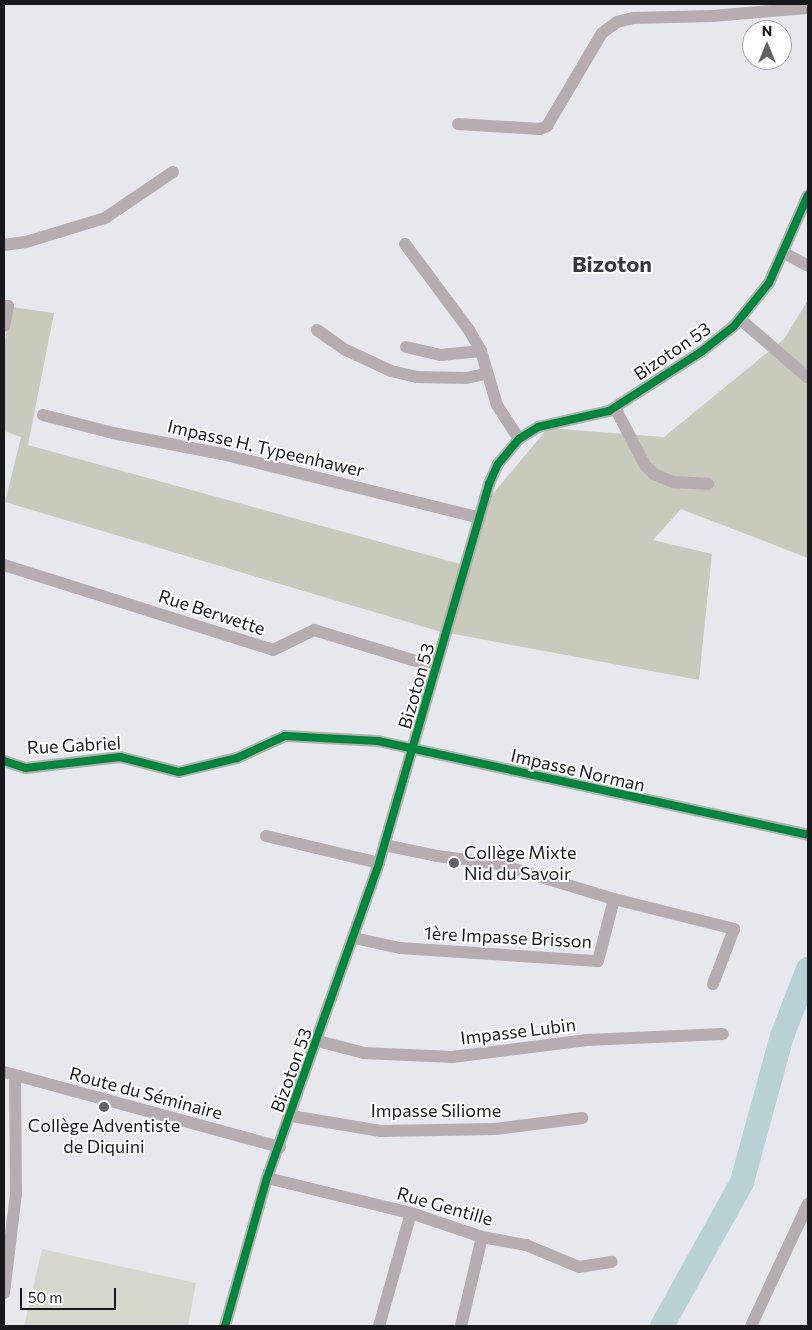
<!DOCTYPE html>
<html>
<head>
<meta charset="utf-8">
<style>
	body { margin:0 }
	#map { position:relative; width:812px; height:1330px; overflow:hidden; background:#e7e8ed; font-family:Commissioner,sans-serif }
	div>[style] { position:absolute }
	.green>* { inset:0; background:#d5d7cd }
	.forest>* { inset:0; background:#c8cabc }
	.river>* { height:24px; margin:-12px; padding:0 12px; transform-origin:12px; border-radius:12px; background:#b7d1d4 }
	.street>* { height:12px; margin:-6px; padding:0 6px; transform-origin:6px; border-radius:6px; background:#b7acaf }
	.cycleway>* { height:8px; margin:-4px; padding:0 4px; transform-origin:4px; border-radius:4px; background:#00873e }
	.dots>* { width:14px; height:14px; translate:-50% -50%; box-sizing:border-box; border:2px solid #fff; border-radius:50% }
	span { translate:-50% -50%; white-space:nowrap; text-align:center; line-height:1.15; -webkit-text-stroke:4px #fff; paint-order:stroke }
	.street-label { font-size:18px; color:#19191d }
	.poi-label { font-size:18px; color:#19191d }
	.left { translate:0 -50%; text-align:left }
	.district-label { font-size:22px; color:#383940; font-weight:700 }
	.frame { position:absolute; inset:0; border:5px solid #19191d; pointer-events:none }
	.north { position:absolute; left:742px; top:20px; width:50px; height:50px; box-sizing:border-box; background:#fff; border:1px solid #a3a3a5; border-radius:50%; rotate:0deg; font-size:14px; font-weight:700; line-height:20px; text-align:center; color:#19191d }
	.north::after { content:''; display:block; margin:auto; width:18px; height:22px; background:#616166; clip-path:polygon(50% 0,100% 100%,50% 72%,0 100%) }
	.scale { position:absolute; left:20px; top:1288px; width:96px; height:22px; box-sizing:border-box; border:2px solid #19191d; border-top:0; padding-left:6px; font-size:15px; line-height:18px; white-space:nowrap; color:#19191d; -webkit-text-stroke:4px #fff; paint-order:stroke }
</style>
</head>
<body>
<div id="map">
	<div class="green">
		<i style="clip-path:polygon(42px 1249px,196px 1283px,188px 1326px,24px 1326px)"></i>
	</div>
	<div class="forest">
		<i style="clip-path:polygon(808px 300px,808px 558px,681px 509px,653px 540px,712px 554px,699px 680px,438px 631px,5px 502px,21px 437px,4px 431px,4px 343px,12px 307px,54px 313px,28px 445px,464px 565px,480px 509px,548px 428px,664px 437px,784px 339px)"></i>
	</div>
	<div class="river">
		<i style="left:662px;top:1326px;width:165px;rotate:-60.9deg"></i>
		<i style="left:742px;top:1182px;width:151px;rotate:-74.7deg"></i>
		<i style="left:782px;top:1036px;width:72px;rotate:-68.8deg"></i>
	</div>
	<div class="street">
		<i style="left:458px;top:124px;width:82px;rotate:3.5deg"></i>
		<i style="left:540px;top:129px;width:8px;rotate:-23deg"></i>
		<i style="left:547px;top:126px;width:108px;rotate:-59.4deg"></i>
		<i style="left:602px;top:33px;width:19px;rotate:-36deg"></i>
		<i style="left:617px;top:22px;width:16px;rotate:-14deg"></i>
		<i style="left:633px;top:18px;width:79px;rotate:-1.5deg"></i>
		<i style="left:712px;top:16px;width:96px;rotate:-4.8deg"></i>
		<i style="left:405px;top:244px;width:107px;rotate:53.3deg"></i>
		<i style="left:469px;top:330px;width:24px;rotate:60deg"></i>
		<i style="left:481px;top:351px;width:56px;rotate:73.5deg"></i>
		<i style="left:497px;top:405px;width:40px;rotate:57.1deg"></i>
		<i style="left:4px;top:245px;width:22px;rotate:-8deg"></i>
		<i style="left:26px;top:242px;width:83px;rotate:-16.9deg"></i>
		<i style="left:105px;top:218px;width:82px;rotate:-34.1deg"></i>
		<i style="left:784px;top:253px;width:27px;rotate:28deg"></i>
		<i style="left:4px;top:306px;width:4px"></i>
		<i style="left:8px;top:306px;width:20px;rotate:101deg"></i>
		<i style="left:740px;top:319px;width:90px;rotate:40.9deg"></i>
		<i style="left:317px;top:330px;width:35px;rotate:35deg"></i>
		<i style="left:346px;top:350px;width:50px;rotate:25deg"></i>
		<i style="left:391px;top:371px;width:27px;rotate:13deg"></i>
		<i style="left:417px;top:377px;width:49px;rotate:1.2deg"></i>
		<i style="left:466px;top:378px;width:19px;rotate:-12deg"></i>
		<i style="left:406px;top:347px;width:36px;rotate:13deg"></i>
		<i style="left:441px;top:355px;width:40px;rotate:-5.7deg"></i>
		<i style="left:615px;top:408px;width:64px;rotate:62.2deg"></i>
		<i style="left:645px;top:465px;width:13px;rotate:45deg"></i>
		<i style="left:654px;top:474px;width:21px;rotate:23deg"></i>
		<i style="left:673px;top:482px;width:35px;rotate:3deg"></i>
		<i style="left:43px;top:415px;width:72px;rotate:14.4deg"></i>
		<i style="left:113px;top:433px;width:111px;rotate:10.9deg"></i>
		<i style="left:222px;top:454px;width:266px;rotate:13.9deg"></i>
		<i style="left:4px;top:565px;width:282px;rotate:17.5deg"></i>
		<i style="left:273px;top:650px;width:46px;rotate:-26deg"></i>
		<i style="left:314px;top:630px;width:127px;rotate:16.9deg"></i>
		<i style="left:4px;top:761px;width:23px;rotate:18deg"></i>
		<i style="left:26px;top:768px;width:95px;rotate:-6.7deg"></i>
		<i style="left:120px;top:757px;width:61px;rotate:14.3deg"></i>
		<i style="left:179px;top:772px;width:60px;rotate:-13.6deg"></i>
		<i style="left:237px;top:758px;width:53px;rotate:-24.6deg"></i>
		<i style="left:285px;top:736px;width:93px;rotate:3.1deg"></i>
		<i style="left:378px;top:741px;width:440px;rotate:12.3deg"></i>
		<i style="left:266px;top:836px;width:116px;rotate:13.4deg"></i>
		<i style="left:384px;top:845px;width:54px;rotate:11.7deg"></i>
		<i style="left:437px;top:856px;width:62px;rotate:7.5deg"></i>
		<i style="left:498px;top:864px;width:121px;rotate:16.8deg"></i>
		<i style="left:614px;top:899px;width:124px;rotate:14deg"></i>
		<i style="left:734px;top:929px;width:59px;rotate:110.9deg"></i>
		<i style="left:354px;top:938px;width:47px;rotate:12.3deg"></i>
		<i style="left:400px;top:948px;width:198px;rotate:3.8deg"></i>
		<i style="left:598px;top:961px;width:64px;rotate:-75.5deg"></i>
		<i style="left:318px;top:1041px;width:48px;rotate:14.6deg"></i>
		<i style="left:364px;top:1053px;width:88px;rotate:2.6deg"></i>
		<i style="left:452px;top:1057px;width:136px;rotate:-7.2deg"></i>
		<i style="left:587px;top:1040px;width:136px;rotate:-2.5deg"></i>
		<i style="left:4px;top:1072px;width:286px;rotate:15.2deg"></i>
		<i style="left:291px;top:1116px;width:91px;rotate:9.5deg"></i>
		<i style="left:381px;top:1131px;width:114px;rotate:-1deg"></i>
		<i style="left:495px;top:1129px;width:88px;rotate:-7.2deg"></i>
		<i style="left:267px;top:1178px;width:148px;rotate:13.7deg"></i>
		<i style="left:411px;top:1213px;width:75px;rotate:18.7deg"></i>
		<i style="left:482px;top:1237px;width:45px;rotate:10.3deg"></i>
		<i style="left:526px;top:1245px;width:57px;rotate:22.5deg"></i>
		<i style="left:579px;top:1267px;width:33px;rotate:-9deg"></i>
		<i style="left:4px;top:1293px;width:100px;rotate:-83.1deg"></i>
		<i style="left:16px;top:1194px;width:118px;rotate:-90.5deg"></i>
		<i style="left:225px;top:1326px;width:154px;rotate:-74.2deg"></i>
		<i style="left:267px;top:1178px;width:334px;rotate:-70.4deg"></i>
		<i style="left:379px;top:863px;width:395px;rotate:-73.8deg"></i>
		<i style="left:489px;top:484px;width:22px;rotate:-66deg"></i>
		<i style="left:498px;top:464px;width:33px;rotate:-50deg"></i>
		<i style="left:519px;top:439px;width:22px;rotate:-32deg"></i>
		<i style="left:538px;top:427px;width:73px;rotate:-12.7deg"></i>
		<i style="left:609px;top:411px;width:109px;rotate:-32.7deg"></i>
		<i style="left:701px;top:352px;width:42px;rotate:-38.2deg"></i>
		<i style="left:734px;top:326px;width:55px;rotate:-50.9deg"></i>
		<i style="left:769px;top:283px;width:96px;rotate:-66.1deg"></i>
		<i style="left:379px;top:1326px;width:117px;rotate:-74.2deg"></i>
		<i style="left:461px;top:1326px;width:91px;rotate:-76.7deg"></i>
		<i style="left:751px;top:1326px;width:135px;rotate:-65deg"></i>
	</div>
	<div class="cycleway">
		<i style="left:4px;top:761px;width:23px;rotate:18deg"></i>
		<i style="left:26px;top:768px;width:95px;rotate:-6.7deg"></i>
		<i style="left:120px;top:757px;width:61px;rotate:14.3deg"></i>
		<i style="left:179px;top:772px;width:60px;rotate:-13.6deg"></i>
		<i style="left:237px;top:758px;width:53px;rotate:-24.6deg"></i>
		<i style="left:285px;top:736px;width:93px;rotate:3.1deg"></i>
		<i style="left:378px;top:741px;width:440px;rotate:12.3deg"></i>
		<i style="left:225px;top:1326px;width:154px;rotate:-74.2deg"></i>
		<i style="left:267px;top:1178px;width:334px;rotate:-70.4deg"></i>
		<i style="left:379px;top:863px;width:395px;rotate:-73.8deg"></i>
		<i style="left:489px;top:484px;width:22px;rotate:-66deg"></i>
		<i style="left:498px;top:464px;width:33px;rotate:-50deg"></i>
		<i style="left:519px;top:439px;width:22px;rotate:-32deg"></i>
		<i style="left:538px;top:427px;width:73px;rotate:-12.7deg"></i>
		<i style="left:609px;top:411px;width:109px;rotate:-32.7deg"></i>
		<i style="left:701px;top:352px;width:42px;rotate:-38.2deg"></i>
		<i style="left:734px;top:326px;width:55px;rotate:-50.9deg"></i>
		<i style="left:769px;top:283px;width:96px;rotate:-66.1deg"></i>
	</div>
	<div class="dots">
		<i style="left:454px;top:863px;background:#616166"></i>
		<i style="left:104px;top:1107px;background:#616166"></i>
	</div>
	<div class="street-label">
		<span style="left:672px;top:351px;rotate:-34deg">Bizoton 53</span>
		<span style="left:266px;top:448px;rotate:13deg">Impasse H. Typeenhawer</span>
		<span style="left:212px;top:612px;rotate:18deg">Rue Berwette</span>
		<span style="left:416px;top:686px;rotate:-74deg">Bizoton 53</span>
		<span style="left:74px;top:745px;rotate:-3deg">Rue Gabriel</span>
		<span style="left:578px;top:770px;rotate:13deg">Impasse Norman</span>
		<span style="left:508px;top:937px;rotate:3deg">1ère Impasse Brisson</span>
		<span style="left:518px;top:1031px;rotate:-7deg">Impasse Lubin</span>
		<span style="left:291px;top:1070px;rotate:-70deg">Bizoton 53</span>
		<span style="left:146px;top:1093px;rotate:15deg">Route du Séminaire</span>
		<span style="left:436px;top:1110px">Impasse Siliome</span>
		<span style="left:445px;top:1206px;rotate:16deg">Rue Gentille</span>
	</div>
	<div class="poi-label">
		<span class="left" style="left:464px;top:863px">Collège Mixte<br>Nid du Savoir</span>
		<span style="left:104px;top:1136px">Collège Adventiste<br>de Diquini</span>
	</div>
	<div class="district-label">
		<span style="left:612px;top:264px">Bizoton</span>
	</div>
	<div class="frame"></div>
	<div class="north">N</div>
	<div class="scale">50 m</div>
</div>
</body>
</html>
